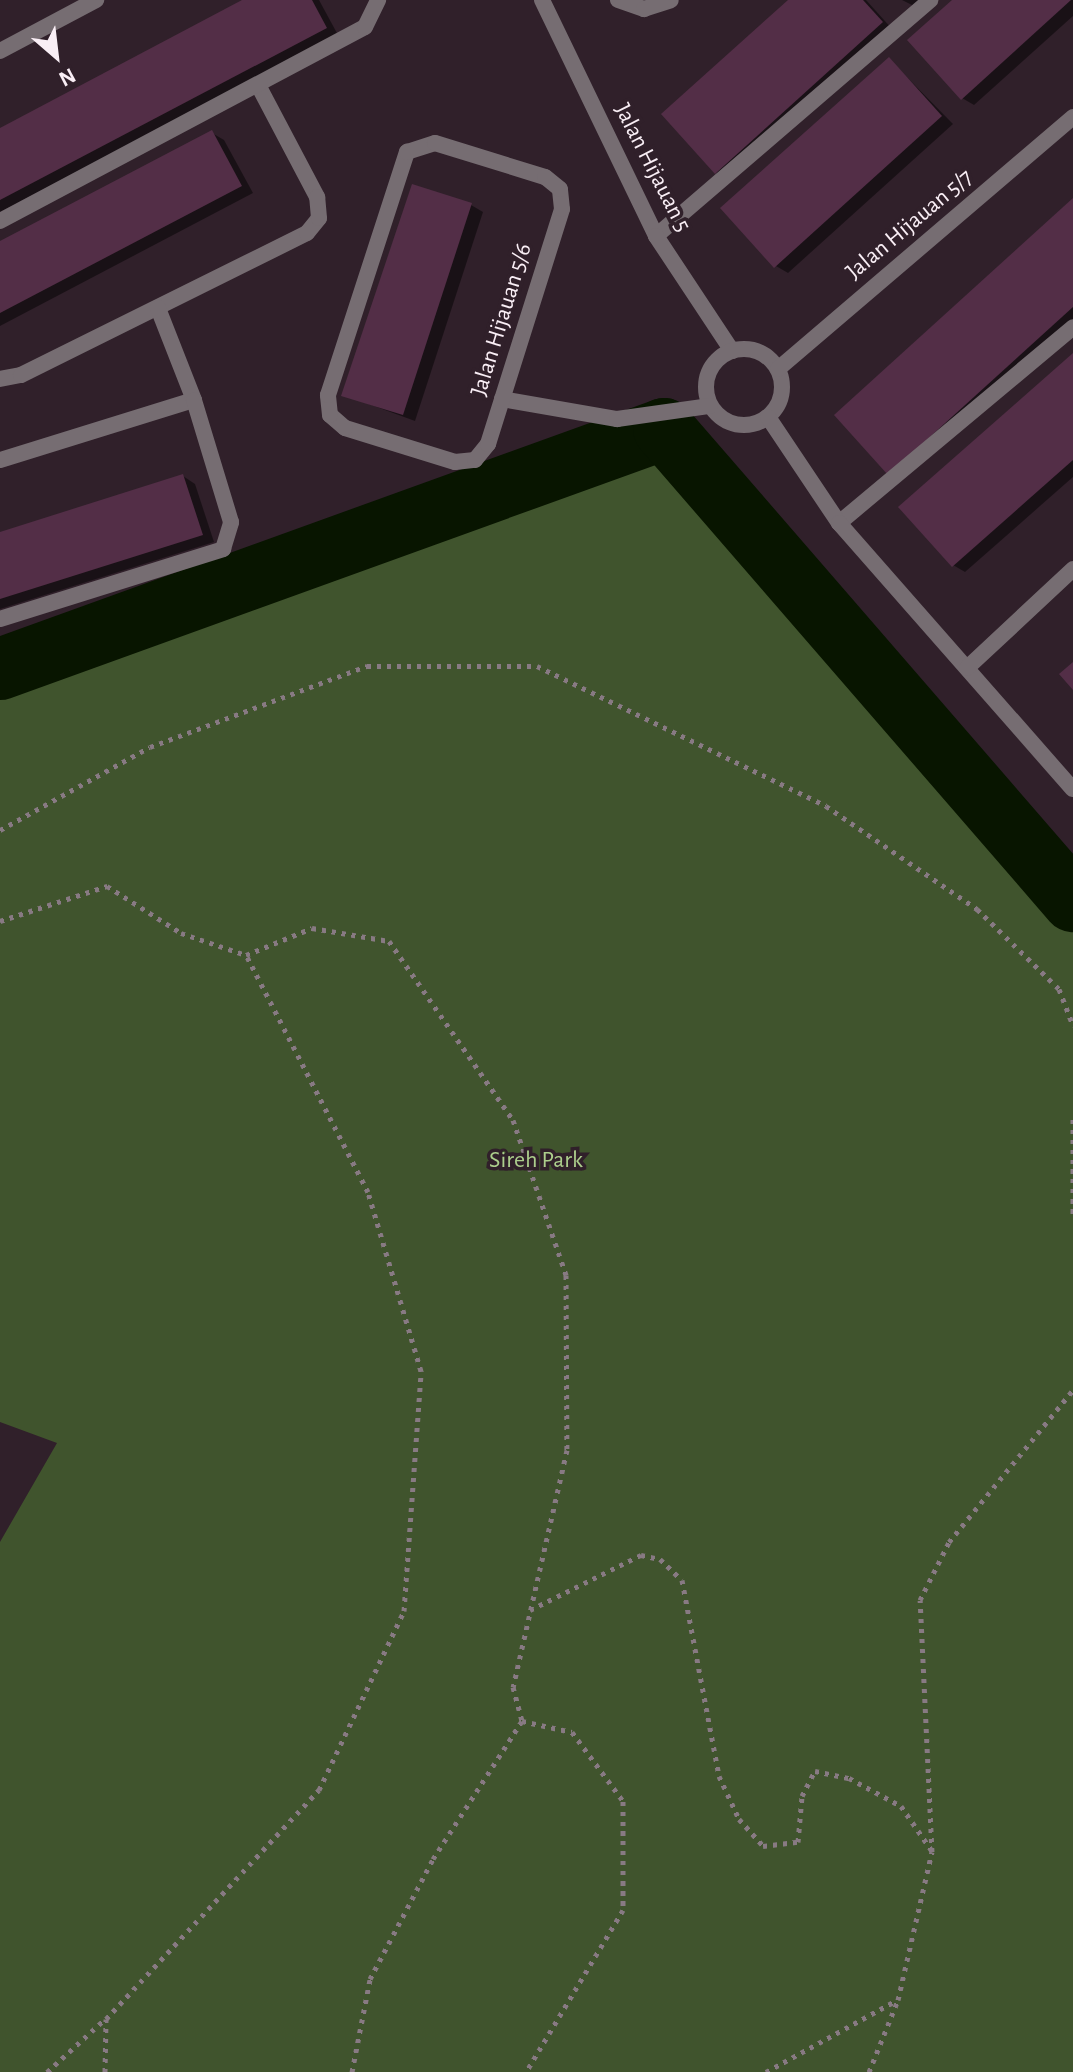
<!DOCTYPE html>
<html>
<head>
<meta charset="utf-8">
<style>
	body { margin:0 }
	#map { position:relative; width:1073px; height:2072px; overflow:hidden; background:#30202a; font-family:"Alegreya Sans",sans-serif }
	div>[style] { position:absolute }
	.forest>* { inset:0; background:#40542d }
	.shadow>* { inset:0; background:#0007 }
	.river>* { height:62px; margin:-31px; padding:0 31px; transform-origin:31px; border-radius:31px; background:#081500 }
	.building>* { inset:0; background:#532e47 }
	.path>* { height:5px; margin-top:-2.5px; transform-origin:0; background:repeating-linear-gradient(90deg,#887a83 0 4px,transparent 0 10px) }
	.service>* { height:16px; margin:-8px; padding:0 8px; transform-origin:8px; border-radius:8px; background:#766d72 }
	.minor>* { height:16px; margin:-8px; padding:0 8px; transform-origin:8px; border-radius:8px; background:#766d72 }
	.minor>.ring { margin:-8px; padding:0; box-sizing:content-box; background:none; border:16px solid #766d72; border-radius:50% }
	span { translate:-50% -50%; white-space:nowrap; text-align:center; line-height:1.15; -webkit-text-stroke:7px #30202a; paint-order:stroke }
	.street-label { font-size:24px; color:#f9eef5 }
	.park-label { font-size:24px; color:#acce8c }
	.north { position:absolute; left:16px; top:16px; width:80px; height:80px; -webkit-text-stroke:6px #30202a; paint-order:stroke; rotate:152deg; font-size:22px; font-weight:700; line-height:32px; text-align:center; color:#f9eef5 }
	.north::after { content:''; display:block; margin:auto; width:28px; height:36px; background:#f9eef5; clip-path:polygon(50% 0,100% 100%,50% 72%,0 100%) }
</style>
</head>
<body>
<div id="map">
	<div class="forest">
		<i style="clip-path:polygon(664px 429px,1073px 901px,1073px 2072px,0 2072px,0 1542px,57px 1443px,0 1422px,0 669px)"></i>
	</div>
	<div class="shadow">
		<i style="clip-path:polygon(246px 0,319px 0,338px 35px,0 212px,0 129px)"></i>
		<i style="clip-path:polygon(791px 0,866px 0,893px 30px,728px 180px,716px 173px)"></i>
		<i style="clip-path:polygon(902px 0,921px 0,914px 6px)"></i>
		<i style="clip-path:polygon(954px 0,1073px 0,1073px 16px,974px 105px,962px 98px)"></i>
		<i style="clip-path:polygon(889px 59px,953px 124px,788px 273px,776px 266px)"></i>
		<i style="clip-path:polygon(212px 133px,224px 140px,253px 193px,0 326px,0 243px)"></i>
		<i style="clip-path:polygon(1073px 200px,1073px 324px,889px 474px)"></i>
		<i style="clip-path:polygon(471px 205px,483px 212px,415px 421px,344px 395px)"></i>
		<i style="clip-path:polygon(1073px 355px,1073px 477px,965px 572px,953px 565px)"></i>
		<i style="clip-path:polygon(183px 476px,195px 484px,214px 542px,0 609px,0 534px)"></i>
	</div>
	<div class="river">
		<i style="left:0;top:669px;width:706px;rotate:-19.87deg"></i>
		<i style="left:664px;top:429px;width:625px;rotate:49.09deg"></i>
	</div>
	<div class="building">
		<i style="clip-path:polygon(242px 0,312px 0,327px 28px,0 200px,0 128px)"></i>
		<i style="clip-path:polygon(788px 0,863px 0,883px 22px,715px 174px,661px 114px)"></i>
		<i style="clip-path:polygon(952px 0,1071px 0,961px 100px,907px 40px)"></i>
		<i style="clip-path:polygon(889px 57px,942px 116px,774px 268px,720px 208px)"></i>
		<i style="clip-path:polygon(212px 130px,242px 186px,0 313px,0 241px)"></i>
		<i style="clip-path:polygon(412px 184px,472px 203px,403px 415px,341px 396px)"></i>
		<i style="clip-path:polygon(1073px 198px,1073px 307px,888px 475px,834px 415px)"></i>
		<i style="clip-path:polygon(1073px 353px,1073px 460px,952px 567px,898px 507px)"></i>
		<i style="clip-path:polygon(183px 474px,203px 535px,0 599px,0 532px)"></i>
		<i style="clip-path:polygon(1073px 662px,1073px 690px,1059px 674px)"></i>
	</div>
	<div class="path">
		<i style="left:0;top:830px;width:171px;rotate:-29deg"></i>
		<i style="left:150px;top:747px;width:232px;rotate:-20.5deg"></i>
		<i style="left:367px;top:666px;width:170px"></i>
		<i style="left:537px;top:666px;width:321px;rotate:25.8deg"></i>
		<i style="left:826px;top:806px;width:183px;rotate:34.3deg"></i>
		<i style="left:977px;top:909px;width:115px;rotate:44.3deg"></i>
		<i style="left:1059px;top:989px;width:40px;rotate:69deg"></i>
		<i style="left:0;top:921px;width:113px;rotate:-18.1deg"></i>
		<i style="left:107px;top:886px;width:88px;rotate:32.4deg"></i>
		<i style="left:181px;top:933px;width:69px;rotate:18.7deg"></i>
		<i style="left:246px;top:955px;width:71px;rotate:-22.2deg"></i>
		<i style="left:312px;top:928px;width:78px;rotate:9.6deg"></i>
		<i style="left:389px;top:941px;width:218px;rotate:55.3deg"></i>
		<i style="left:513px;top:1120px;width:164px;rotate:71.1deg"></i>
		<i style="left:566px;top:1275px;width:175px;rotate:89.7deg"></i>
		<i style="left:567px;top:1450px;width:243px;rotate:102.8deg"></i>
		<i style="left:513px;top:1687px;width:35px;rotate:75deg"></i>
		<i style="left:522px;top:1721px;width:51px;rotate:12.4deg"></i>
		<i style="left:572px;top:1732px;width:86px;rotate:53.5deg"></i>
		<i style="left:623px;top:1801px;width:109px;rotate:90deg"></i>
		<i style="left:623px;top:1910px;width:189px;rotate:120.9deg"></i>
		<i style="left:1073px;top:1119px;width:99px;rotate:90deg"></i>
		<i style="left:530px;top:1610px;width:124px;rotate:-26.4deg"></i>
		<i style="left:641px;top:1555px;width:19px;rotate:12deg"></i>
		<i style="left:660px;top:1559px;width:30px;rotate:44deg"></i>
		<i style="left:682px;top:1580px;width:199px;rotate:79.3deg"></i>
		<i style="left:719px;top:1776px;width:47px;rotate:65.1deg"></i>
		<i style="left:739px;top:1819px;width:36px;rotate:48deg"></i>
		<i style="left:763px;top:1846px;width:35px;rotate:-7deg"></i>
		<i style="left:798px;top:1842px;width:46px;rotate:-85deg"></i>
		<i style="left:802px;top:1796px;width:28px;rotate:-63deg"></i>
		<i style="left:815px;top:1771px;width:35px;rotate:12deg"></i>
		<i style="left:849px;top:1778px;width:59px;rotate:28.3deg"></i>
		<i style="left:901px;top:1806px;width:55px;rotate:55.4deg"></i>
		<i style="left:47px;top:2072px;width:79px;rotate:-42.4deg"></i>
		<i style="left:105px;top:2072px;width:53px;rotate:-88.9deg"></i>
		<i style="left:106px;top:2019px;width:313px;rotate:-47.1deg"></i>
		<i style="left:319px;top:1790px;width:198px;rotate:-64.6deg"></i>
		<i style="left:404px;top:1611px;width:241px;rotate:-85.9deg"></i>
		<i style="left:421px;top:1371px;width:187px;rotate:-106.5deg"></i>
		<i style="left:368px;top:1192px;width:267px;rotate:-117.2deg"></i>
		<i style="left:352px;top:2072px;width:95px;rotate:-79deg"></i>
		<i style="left:370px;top:1979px;width:136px;rotate:-62.3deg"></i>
		<i style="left:433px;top:1859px;width:164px;rotate:-57.2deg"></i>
		<i style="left:766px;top:2072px;width:149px;rotate:-28.8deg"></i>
		<i style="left:869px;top:2072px;width:78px;rotate:-68.1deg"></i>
		<i style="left:898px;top:2000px;width:152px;rotate:-77.1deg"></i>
		<i style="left:932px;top:1852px;width:252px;rotate:-92.7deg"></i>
		<i style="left:920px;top:1600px;width:65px;rotate:-63.4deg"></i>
		<i style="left:949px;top:1542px;width:196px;rotate:-50.8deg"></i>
	</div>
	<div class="service">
		<i style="left:258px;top:85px;width:127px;rotate:62.2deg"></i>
		<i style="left:0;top:221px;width:413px;rotate:-28deg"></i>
		<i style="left:365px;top:27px;width:30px;rotate:-64deg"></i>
		<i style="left:656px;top:236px;width:362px;rotate:-40.7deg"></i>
		<i style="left:455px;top:462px;width:115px;rotate:-162.8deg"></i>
		<i style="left:345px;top:428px;width:20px;rotate:-139deg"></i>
		<i style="left:330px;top:415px;width:20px;rotate:-96deg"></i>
		<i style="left:328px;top:395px;width:256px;rotate:-72deg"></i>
		<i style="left:407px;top:152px;width:29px;rotate:-18deg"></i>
		<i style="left:435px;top:143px;width:115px;rotate:17.2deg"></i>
		<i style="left:839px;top:523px;width:305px;rotate:-39.9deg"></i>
	</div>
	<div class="minor">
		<i style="left:542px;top:0;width:262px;rotate:64.2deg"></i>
		<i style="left:656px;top:236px;width:138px;rotate:56.5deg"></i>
		<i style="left:618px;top:0;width:28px;rotate:19deg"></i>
		<i style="left:644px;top:9px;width:28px;rotate:-18deg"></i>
		<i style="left:0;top:51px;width:109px;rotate:-28deg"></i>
		<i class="ring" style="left:706px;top:349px;width:60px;height:60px"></i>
		<i style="left:778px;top:369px;width:388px;rotate:-40.5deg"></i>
		<i style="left:0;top:379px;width:21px;rotate:-11deg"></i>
		<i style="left:21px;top:375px;width:319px;rotate:-26.4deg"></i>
		<i style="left:307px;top:233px;width:19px;rotate:-51deg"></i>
		<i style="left:319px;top:218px;width:21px;rotate:-95deg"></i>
		<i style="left:502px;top:399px;width:117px;rotate:9.9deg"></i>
		<i style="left:617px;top:419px;width:94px;rotate:-8deg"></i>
		<i style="left:768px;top:417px;width:128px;rotate:56.2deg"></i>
		<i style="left:839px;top:523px;width:354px;rotate:48.7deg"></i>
		<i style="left:0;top:460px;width:203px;rotate:-17.2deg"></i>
		<i style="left:194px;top:400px;width:99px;rotate:-111.4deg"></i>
		<i style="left:455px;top:462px;width:20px;rotate:-6deg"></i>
		<i style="left:475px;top:460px;width:21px;rotate:-51deg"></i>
		<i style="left:488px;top:444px;width:246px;rotate:-72.5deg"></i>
		<i style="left:562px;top:209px;width:20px;rotate:-96deg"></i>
		<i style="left:560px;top:189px;width:19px;rotate:-141deg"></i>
		<i style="left:0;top:619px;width:234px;rotate:-17.4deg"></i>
		<i style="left:223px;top:549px;width:28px;rotate:-73deg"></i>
		<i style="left:231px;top:522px;width:127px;rotate:-106.9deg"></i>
		<i style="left:967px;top:668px;width:145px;rotate:-43deg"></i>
	</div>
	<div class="street-label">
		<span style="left:652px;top:168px;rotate:63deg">Jalan Hijauan 5</span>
		<span style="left:910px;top:225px;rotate:-40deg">Jalan Hijauan 5/7</span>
		<span style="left:502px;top:320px;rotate:-73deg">Jalan Hijauan 5/6</span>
	</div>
	<div class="park-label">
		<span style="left:536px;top:1161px">Sireh Park</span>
	</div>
	<div class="north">N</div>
</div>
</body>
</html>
